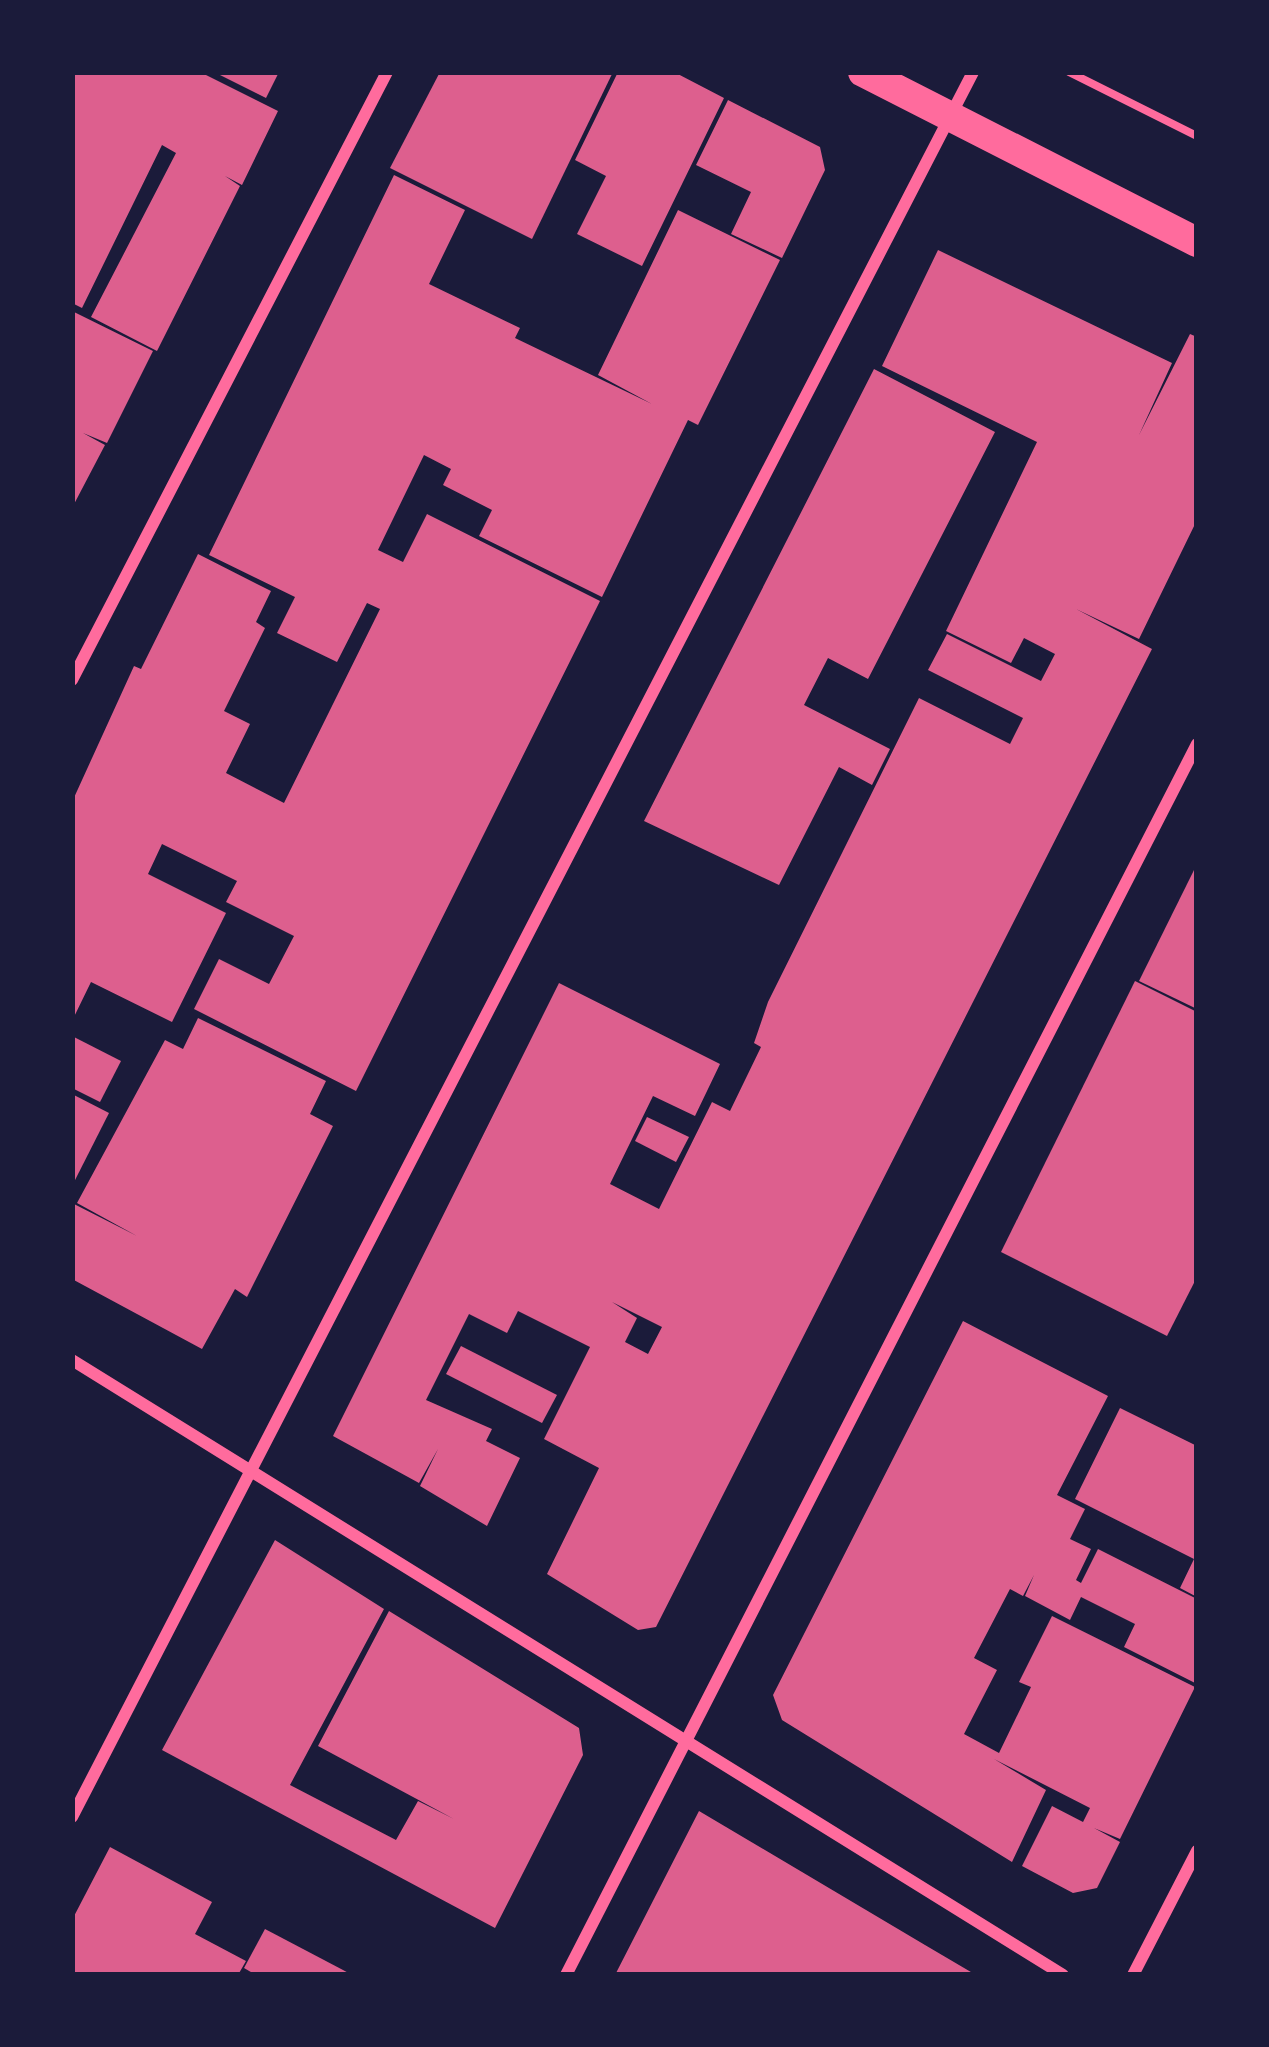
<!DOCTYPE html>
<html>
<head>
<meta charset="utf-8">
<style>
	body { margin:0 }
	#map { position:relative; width:1269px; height:2047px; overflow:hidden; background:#1b1b3a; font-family:"Nunito Sans",sans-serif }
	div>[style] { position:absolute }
	.building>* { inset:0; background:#dd5f8e }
	.path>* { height:8px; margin:-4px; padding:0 4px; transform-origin:4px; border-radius:4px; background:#ff6b9d }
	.minor>* { height:12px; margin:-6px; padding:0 6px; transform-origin:6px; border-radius:6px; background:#ff6b9d }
	.primary>* { height:30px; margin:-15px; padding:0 15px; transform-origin:15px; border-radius:15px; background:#ff6b9d }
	span { translate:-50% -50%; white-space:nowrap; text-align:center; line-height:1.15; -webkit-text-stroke:9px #1b1b3a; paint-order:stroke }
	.frame { position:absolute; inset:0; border:75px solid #1b1b3a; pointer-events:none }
</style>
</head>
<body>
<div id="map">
	<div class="building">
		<i style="clip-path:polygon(72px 72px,200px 72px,278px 111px,242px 185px,225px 176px,240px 186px,157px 351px,91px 317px,176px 153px,162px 145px,82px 308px,72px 303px)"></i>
		<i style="clip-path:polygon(214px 72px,279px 72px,266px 98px)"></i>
		<i style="clip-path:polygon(440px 72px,613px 72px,532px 239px,390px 168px)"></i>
		<i style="clip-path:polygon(618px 72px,674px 72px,724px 98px,642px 266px,577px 234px,606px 176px,575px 160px)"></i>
		<i style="clip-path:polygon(728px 100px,820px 147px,825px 170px,782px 258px,731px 234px,751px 192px,696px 165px)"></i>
		<i style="clip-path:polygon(394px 175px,465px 210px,429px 284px,520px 328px,515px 338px,652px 404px,598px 375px,678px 210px,780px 260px,698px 425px,688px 420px,602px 597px,479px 536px,492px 510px,443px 485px,451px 469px,424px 455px,378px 550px,403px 562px,427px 514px,600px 601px,356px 1091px,194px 1009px,219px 959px,269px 984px,294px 936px,226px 902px,237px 881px,162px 844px,148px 874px,226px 913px,172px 1022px,91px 982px,72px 1021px,72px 802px,134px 666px,141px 669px,198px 554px,271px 591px,256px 622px,265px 628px,224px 711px,250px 724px,226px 773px,284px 803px,380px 609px,367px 603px,337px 662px,277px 633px,295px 597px,209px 555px)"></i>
		<i style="clip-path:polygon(evenodd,938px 250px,1172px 363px,1139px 435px,1190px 334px,1197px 337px,1197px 520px,1139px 639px,1076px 609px,1152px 649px,656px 1627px,638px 1630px,547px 1574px,599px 1468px,544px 1439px,590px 1347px,518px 1311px,507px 1333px,469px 1314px,426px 1400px,492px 1429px,486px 1441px,520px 1458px,487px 1526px,420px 1486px,438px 1449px,419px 1483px,333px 1436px,559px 983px,720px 1064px,695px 1116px,653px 1096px,610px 1184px,659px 1209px,712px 1102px,730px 1111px,761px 1047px,754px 1043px,768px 1002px,919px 698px,1010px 744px,1023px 718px,928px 670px,947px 634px,1041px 681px,1055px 654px,1024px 638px,1011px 663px,946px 631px,1037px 442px,882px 366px,938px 250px,612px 1302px,662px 1327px,648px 1354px,625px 1342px,637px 1318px,612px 1302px)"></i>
		<i style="clip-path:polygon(72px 311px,153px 351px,107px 443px,83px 433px,105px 445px,72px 508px)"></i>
		<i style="clip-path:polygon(874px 369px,995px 432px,868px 679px,828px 658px,804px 705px,890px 749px,872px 785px,839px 767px,779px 885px,644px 821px)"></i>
		<i style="clip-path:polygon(1197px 864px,1197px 1009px,1139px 981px)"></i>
		<i style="clip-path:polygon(1135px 981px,1197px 1012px,1197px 1277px,1167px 1336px,1001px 1252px)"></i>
		<i style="clip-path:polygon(198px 1018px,326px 1081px,310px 1114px,333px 1126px,247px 1297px,235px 1289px,202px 1349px,72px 1279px,72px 1203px,137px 1236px,77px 1203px,165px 1040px,183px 1049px)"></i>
		<i style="clip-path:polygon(72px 1036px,121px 1061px,100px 1102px,72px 1088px)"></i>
		<i style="clip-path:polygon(72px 1094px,109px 1113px,72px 1186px)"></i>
		<i style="clip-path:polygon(647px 1117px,689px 1137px,676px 1162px,635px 1141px)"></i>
		<i style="clip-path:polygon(963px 1321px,1108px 1396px,1057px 1495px,1085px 1509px,1070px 1539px,1091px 1549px,1076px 1580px,1081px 1583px,1098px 1549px,1197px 1599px,1197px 1684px,1124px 1647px,1135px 1624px,1081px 1597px,1070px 1620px,1025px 1596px,1034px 1575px,1023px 1596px,1010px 1589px,974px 1658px,997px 1670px,964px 1734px,999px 1753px,1031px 1687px,1019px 1682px,1052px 1616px,1195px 1687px,1120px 1839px,1094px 1828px,1120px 1842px,1097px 1888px,1073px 1893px,1022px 1866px,1052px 1806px,1083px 1822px,1090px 1808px,994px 1759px,1046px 1790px,1012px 1862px,782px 1720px,773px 1695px)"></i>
		<i style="clip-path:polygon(461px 1346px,557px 1395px,542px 1423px,446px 1374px)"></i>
		<i style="clip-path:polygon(1120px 1408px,1197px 1446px,1197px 1597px,1180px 1588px,1194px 1559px,1075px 1499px)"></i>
		<i style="clip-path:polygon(275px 1540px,384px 1609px,290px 1785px,396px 1840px,418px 1801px,454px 1819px,318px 1746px,389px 1611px,579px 1728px,583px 1755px,495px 1928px,162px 1750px)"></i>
		<i style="clip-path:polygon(699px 1811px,925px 1945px,976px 1975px,615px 1975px)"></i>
		<i style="clip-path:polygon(110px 1847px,212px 1902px,195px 1934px,246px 1961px,238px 1975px,72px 1975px,72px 1920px)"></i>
		<i style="clip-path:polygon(265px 1929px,343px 1970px,352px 1975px,256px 1975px,244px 1968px)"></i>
	</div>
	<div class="path">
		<i style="left:1069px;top:72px;width:143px;rotate:26.6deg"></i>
	</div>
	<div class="minor">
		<i style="left:72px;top:680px;width:685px;rotate:-62.61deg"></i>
		<i style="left:72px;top:1360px;width:1166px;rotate:31.82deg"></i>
		<i style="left:72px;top:1817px;width:1964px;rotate:-62.69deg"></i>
		<i style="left:566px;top:1975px;width:1383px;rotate:-62.86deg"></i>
		<i style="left:1133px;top:1975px;width:140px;rotate:-62.7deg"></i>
	</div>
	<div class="primary">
		<i style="left:863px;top:72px;width:375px;rotate:27deg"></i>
	</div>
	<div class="frame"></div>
</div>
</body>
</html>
